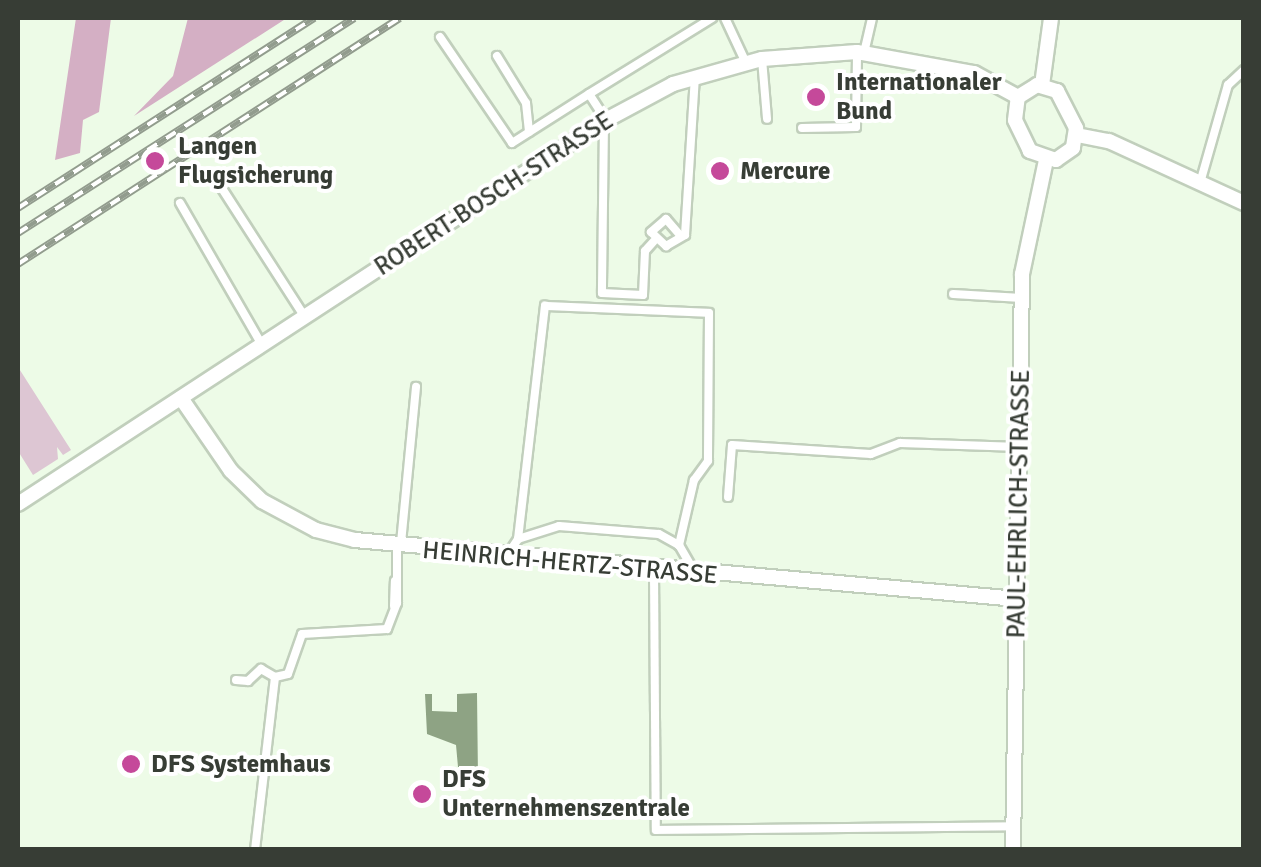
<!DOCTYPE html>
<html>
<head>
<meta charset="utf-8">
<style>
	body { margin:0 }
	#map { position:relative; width:1261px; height:867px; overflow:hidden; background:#edfbe7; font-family:Signika,sans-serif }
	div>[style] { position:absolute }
	.green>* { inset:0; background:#ddc6d3 }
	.forest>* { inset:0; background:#d4afc4 }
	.water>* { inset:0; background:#8ea384 }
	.roads { filter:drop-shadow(2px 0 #c1cfbc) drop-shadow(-2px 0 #c1cfbc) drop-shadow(0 2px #c1cfbc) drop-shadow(0 -2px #c1cfbc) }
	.service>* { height:8px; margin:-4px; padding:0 4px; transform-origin:4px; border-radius:4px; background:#fff }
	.minor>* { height:14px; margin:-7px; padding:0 7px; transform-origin:7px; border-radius:7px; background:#fff }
	.rail>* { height:8px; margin-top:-4px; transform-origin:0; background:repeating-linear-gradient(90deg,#fff 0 11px,#929c8e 0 22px); box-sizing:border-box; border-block:2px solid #929c8e }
	.dots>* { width:28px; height:28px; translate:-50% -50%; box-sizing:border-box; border:5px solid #fff; border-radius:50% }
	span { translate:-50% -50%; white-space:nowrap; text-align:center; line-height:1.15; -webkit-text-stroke:8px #fff; paint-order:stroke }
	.poi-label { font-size:25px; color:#373d35; font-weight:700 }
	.left { translate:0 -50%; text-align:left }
	.street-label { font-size:25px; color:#373d35 }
	.frame { position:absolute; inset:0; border:20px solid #373d35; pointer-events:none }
</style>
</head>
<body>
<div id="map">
	<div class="green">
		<i style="clip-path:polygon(18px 367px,71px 450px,63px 455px,57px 447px,58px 459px,33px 475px,18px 451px)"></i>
	</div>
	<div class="forest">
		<i style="clip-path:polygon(76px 18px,111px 18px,99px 112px,83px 120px,80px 153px,55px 160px)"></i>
		<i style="clip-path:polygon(188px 18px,287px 18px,134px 116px,173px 76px)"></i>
	</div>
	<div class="water">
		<i style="clip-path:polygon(477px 693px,478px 778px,459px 778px,456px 745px,427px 734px,425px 694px,432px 694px,432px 711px,457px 712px,457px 694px)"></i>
	</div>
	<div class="roads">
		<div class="service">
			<i style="left:725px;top:18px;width:50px;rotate:65deg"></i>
			<i style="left:440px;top:37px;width:128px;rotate:55.8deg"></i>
			<i style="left:512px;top:143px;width:91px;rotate:-32.5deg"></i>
			<i style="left:864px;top:53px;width:36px;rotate:-77deg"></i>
			<i style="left:497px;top:56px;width:55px;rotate:58.3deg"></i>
			<i style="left:526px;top:103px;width:29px;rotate:84deg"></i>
			<i style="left:762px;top:59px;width:60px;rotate:85.2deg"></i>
			<i style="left:606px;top:120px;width:31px;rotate:-123deg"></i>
			<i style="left:589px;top:94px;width:145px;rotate:-31.7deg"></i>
			<i style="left:604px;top:122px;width:171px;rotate:90.7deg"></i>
			<i style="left:602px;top:293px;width:41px;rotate:2.8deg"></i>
			<i style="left:643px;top:295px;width:44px;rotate:-87.4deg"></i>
			<i style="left:645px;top:251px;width:13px;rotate:-48deg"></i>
			<i style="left:802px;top:128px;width:54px;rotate:-1.1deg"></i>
			<i style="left:856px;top:127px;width:75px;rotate:-89.2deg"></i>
			<i style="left:214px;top:176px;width:168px;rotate:57.2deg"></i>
			<i style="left:1200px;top:183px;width:102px;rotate:-74.1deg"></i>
			<i style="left:1228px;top:85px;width:22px;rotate:-43deg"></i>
			<i style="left:180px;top:203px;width:164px;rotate:60deg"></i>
			<i style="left:679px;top:234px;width:20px;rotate:-131deg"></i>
			<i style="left:666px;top:219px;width:20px;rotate:139deg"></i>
			<i style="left:651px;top:232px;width:21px;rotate:43deg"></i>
			<i style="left:666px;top:246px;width:22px;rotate:-30deg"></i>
			<i style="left:685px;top:235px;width:157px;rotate:-86.4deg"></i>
			<i style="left:953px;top:294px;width:69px;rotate:3.3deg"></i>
			<i style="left:728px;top:497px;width:52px;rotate:-85.6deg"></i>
			<i style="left:732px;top:445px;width:139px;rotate:3.7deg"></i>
			<i style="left:871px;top:454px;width:31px;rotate:-21deg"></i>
			<i style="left:900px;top:443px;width:120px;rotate:1.9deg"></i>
			<i style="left:518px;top:539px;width:43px;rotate:-17.6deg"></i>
			<i style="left:559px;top:526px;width:100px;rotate:4.6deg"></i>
			<i style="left:659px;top:534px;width:23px;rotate:29deg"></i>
			<i style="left:679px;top:545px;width:30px;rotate:60deg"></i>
			<i style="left:401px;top:543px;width:157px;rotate:-84.5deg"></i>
			<i style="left:508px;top:554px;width:18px;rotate:-56deg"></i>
			<i style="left:518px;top:539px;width:235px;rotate:-83.4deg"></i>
			<i style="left:545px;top:306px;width:164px;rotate:2.4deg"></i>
			<i style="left:709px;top:313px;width:148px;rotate:90.4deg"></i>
			<i style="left:708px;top:461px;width:24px;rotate:126deg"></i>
			<i style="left:694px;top:480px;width:67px;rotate:103deg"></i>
			<i style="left:654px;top:572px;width:258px;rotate:89.6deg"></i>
			<i style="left:656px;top:830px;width:358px;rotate:-0.6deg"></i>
			<i style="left:394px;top:606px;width:25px;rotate:-88deg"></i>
			<i style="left:236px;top:680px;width:12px;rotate:5deg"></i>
			<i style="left:248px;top:681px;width:18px;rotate:-43deg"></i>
			<i style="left:261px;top:669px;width:16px;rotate:30deg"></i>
			<i style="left:275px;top:677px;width:13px;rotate:-13deg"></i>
			<i style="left:288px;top:674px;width:42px;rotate:-70.7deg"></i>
			<i style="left:302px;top:634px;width:85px;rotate:-3.4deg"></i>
			<i style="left:387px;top:629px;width:28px;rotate:-69deg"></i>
			<i style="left:397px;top:603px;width:56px;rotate:-90deg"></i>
			<i style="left:255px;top:850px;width:174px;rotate:-83.4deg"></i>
		</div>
		<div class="minor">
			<i style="left:1037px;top:85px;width:21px;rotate:17deg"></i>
			<i style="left:1057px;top:91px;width:42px;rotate:62.8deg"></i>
			<i style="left:1076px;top:128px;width:20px;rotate:99deg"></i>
			<i style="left:1073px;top:148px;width:21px;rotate:145deg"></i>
			<i style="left:1056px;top:160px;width:28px;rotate:-161deg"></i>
			<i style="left:1030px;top:151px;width:34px;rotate:-116deg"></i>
			<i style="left:1015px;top:120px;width:23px;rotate:-83deg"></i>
			<i style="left:1018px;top:97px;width:22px;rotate:-32deg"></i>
			<i style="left:1042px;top:85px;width:68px;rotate:-82.3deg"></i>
			<i style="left:1077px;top:135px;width:33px;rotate:11deg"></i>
			<i style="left:1109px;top:141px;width:149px;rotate:24.7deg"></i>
			<i style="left:181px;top:398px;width:88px;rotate:55.6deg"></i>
			<i style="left:231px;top:471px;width:43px;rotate:44.1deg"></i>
			<i style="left:262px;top:501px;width:61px;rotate:28.2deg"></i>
			<i style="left:316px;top:530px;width:40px;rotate:14.4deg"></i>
			<i style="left:355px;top:540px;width:665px;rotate:5.09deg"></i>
			<i style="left:18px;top:504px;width:702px;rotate:-33.15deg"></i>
			<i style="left:606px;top:120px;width:76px;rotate:-28.2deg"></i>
			<i style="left:673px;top:84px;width:92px;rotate:-15.7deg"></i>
			<i style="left:762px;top:59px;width:95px;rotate:-4.2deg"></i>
			<i style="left:857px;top:52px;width:119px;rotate:10.2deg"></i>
			<i style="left:974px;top:73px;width:50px;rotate:28.6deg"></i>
			<i style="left:1013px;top:850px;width:576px;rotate:-89.1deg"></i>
			<i style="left:1022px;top:274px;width:116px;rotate:-78.1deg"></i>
		</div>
	</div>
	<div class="rail">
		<i style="left:18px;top:208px;width:352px;rotate:-32.7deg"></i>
		<i style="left:18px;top:233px;width:399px;rotate:-32.6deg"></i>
		<i style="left:18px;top:264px;width:454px;rotate:-32.8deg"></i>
	</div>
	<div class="dots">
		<i style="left:816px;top:97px;background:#c5499a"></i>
		<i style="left:155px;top:161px;background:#c5499a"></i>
		<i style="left:720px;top:171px;background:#c5499a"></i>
		<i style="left:131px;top:764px;background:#c5499a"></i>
		<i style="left:422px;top:794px;background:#c5499a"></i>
	</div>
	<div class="poi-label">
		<span class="left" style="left:836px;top:97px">Internationaler<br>Bund</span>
		<span class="left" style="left:178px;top:161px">Langen<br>Flugsicherung</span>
		<span class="left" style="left:740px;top:171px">Mercure</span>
		<span class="left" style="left:151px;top:764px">DFS Systemhaus</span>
		<span class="left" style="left:442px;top:794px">DFS<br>Unternehmenszentrale</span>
	</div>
	<div class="street-label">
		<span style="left:494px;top:194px;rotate:-33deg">ROBERT-BOSCH-STRASSE</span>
		<span style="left:1019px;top:504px;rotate:-89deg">PAUL-EHRLICH-STRASSE</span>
		<span style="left:570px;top:563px;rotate:5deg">HEINRICH-HERTZ-STRASSE</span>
	</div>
	<div class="frame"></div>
</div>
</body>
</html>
